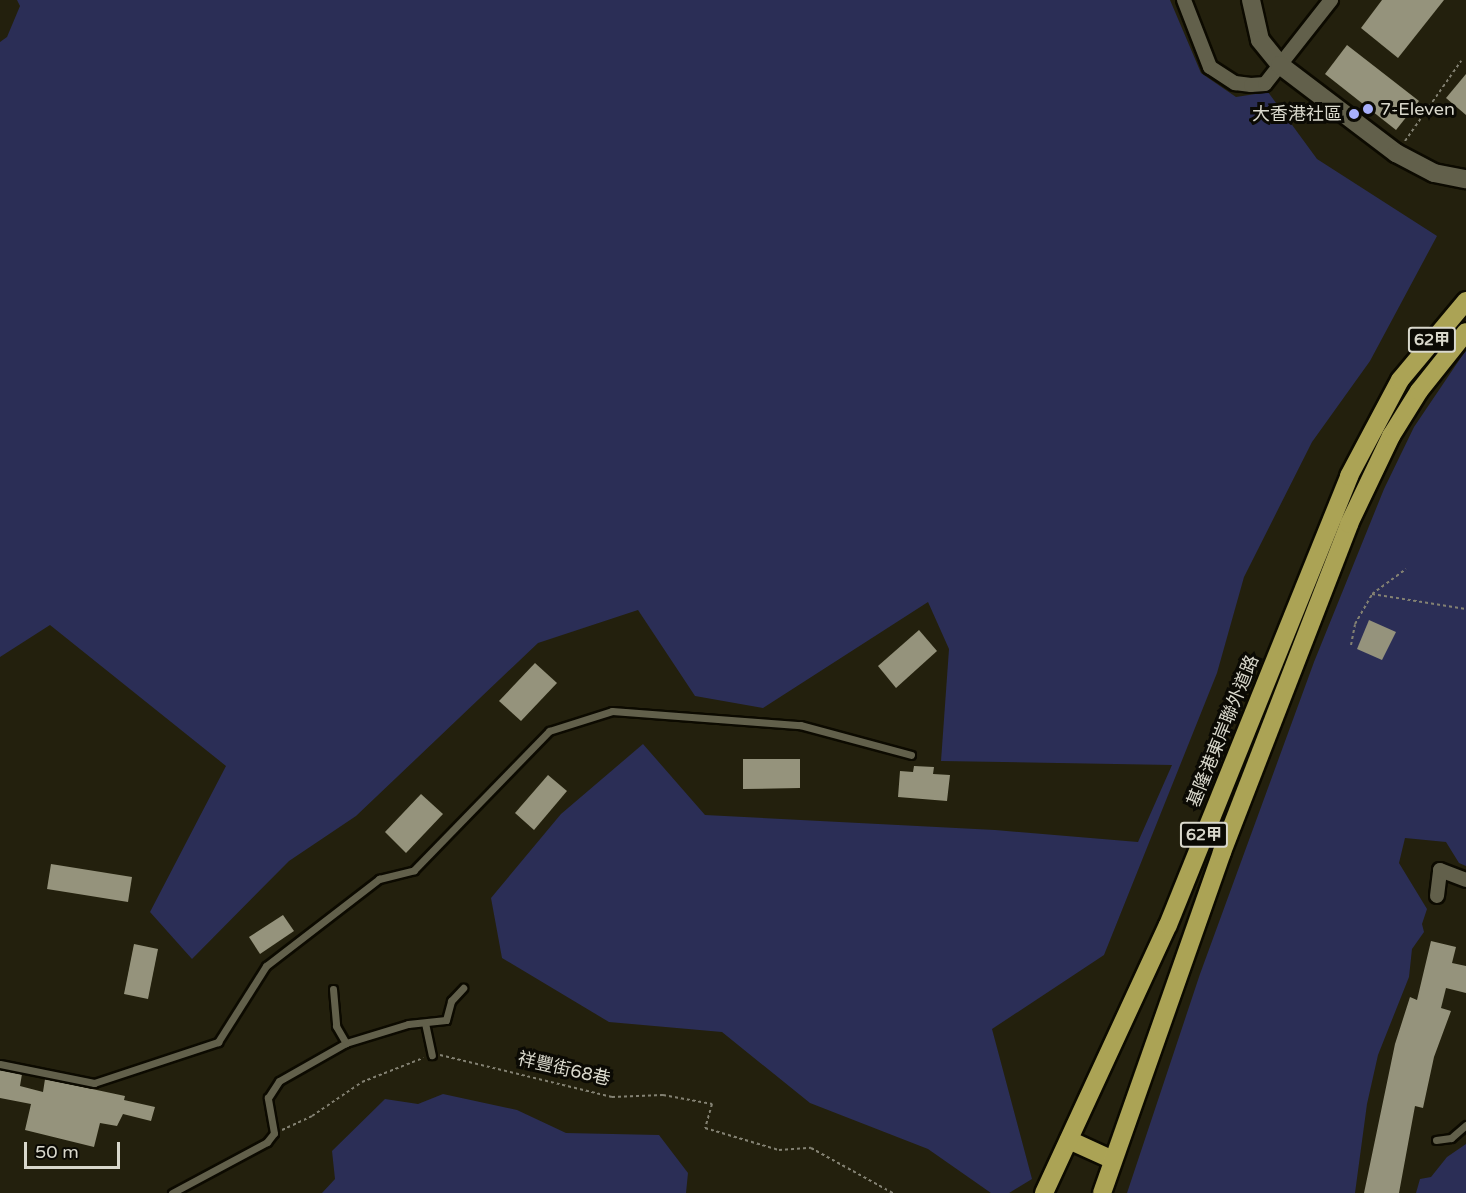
<!DOCTYPE html>
<html>
<head>
<meta charset="utf-8">
<style>
	body { margin:0 }
	#map { position:relative; width:1466px; height:1193px; overflow:hidden; background:#23200d; font-family:"Varela Round","Noto Sans TC",sans-serif }
	div>[style] { position:absolute }
	.green>* { inset:0; background:#2b2e56 }
	.building>* { inset:0; background:#95937c }
	.path>* { height:2px; margin-top:-1px; transform-origin:0; background:repeating-linear-gradient(90deg,#838172 0 3px,transparent 0 6px) }
	.roads { filter:drop-shadow(2px 0 #0c0a00) drop-shadow(-2px 0 #0c0a00) drop-shadow(0 2px #0c0a00) drop-shadow(0 -2px #0c0a00) }
	.lane>* { height:7px; margin:-3.5px; padding:0 3.5px; transform-origin:3.5px; border-radius:3.5px; background:#62604b }
	.street>* { height:14px; margin:-7px; padding:0 7px; transform-origin:7px; border-radius:7px; background:#62604b }
	.secondary>* { height:18px; margin:-9px; padding:0 9px; transform-origin:9px; border-radius:9px; background:#62604b }
	.highway>* { height:18px; margin:-9px; padding:0 9px; transform-origin:9px; border-radius:9px; background:#aba355 }
	.dots>* { width:16px; height:16px; translate:-50% -50%; box-sizing:border-box; border:3px solid #0b0a04; border-radius:50% }
	span { translate:-50% -50%; white-space:nowrap; text-align:center; line-height:1.15; -webkit-text-stroke:6px #0b0a04; paint-order:stroke }
	.shield-label span { padding:2px 4px; background:#0b0a04; border:2px solid; border-radius:4px; -webkit-text-stroke-width:0 }
	.shield-label { font-size:16px; color:#d9d8cc; font-weight:700 }
	.poi-label { font-size:18px; color:#d9d8cc }
	.left { translate:0 -50%; text-align:left }
	.right { translate:-100% -50%; text-align:right }
	.street-label { font-size:18px; color:#d9d8cc }
	.scale { position:absolute; left:24px; top:1142px; width:96px; height:27px; box-sizing:border-box; border:3px solid #d9d8cc; border-top:0; padding-left:8px; font-size:18px; line-height:21px; white-space:nowrap; color:#d9d8cc; -webkit-text-stroke:4px #0b0a04; paint-order:stroke }
</style>
</head>
<body>
<div id="map">
	<div class="green">
		<i style="clip-path:polygon(17px 0,1170px 0,1201px 73px,1236px 97px,1268px 92px,1317px 159px,1437px 236px,1370px 361px,1312px 442px,1244px 577px,1217px 673px,1104px 955px,992px 1029px,1032px 1179px,1009px 1193px,991px 1193px,928px 1149px,810px 1103px,722px 1032px,609px 1022px,502px 958px,491px 898px,561px 814px,643px 744px,705px 815px,995px 830px,1138px 842px,1172px 765px,941px 761px,949px 649px,928px 602px,763px 708px,695px 696px,638px 610px,538px 643px,356px 816px,289px 861px,192px 959px,150px 912px,226px 766px,50px 625px,0 657px,0 42px,7px 37px,20px 6px)"></i>
		<i style="clip-path:polygon(1466px 350px,1466px 866px,1459px 863px,1446px 842px,1405px 838px,1399px 863px,1427px 909px,1422px 924px,1424px 932px,1412px 949px,1409px 977px,1378px 1055px,1367px 1104px,1355px 1193px,1127px 1193px,1200px 974px,1314px 662px,1384px 489px,1414px 427px)"></i>
		<i style="clip-path:polygon(443px 1094px,517px 1110px,566px 1133px,659px 1135px,688px 1173px,686px 1193px,322px 1193px,335px 1179px,332px 1151px,385px 1099px,418px 1104px)"></i>
		<i style="clip-path:polygon(1466px 1144px,1466px 1193px,1416px 1193px,1420px 1179px,1431px 1177px,1447px 1157px)"></i>
	</div>
	<div class="building">
		<i style="clip-path:polygon(1382px 0,1444px 0,1398px 58px,1361px 28px)"></i>
		<i style="clip-path:polygon(1347px 45px,1419px 101px,1396px 130px,1325px 74px)"></i>
		<i style="clip-path:polygon(1466px 74px,1466px 115px,1446px 98px)"></i>
		<i style="clip-path:polygon(1369px 620px,1396px 632px,1382px 660px,1357px 649px)"></i>
		<i style="clip-path:polygon(919px 630px,937px 651px,896px 688px,878px 666px)"></i>
		<i style="clip-path:polygon(535px 663px,557px 683px,521px 721px,499px 701px)"></i>
		<i style="clip-path:polygon(743px 759px,800px 759px,800px 788px,743px 789px)"></i>
		<i style="clip-path:polygon(914px 766px,934px 767px,933px 774px,950px 775px,947px 801px,898px 797px,900px 771px,913px 772px)"></i>
		<i style="clip-path:polygon(548px 775px,567px 791px,534px 830px,515px 813px)"></i>
		<i style="clip-path:polygon(421px 794px,443px 814px,406px 853px,385px 832px)"></i>
		<i style="clip-path:polygon(51px 864px,132px 877px,128px 902px,47px 889px)"></i>
		<i style="clip-path:polygon(283px 915px,294px 931px,260px 954px,249px 937px)"></i>
		<i style="clip-path:polygon(1431px 941px,1456px 947px,1452px 963px,1466px 966px,1466px 993px,1446px 988px,1441px 1008px,1451px 1011px,1434px 1057px,1423px 1108px,1415px 1106px,1399px 1193px,1364px 1193px,1395px 1044px,1410px 997px,1417px 1000px)"></i>
		<i style="clip-path:polygon(134px 944px,158px 949px,148px 999px,124px 994px)"></i>
		<i style="clip-path:polygon(0 1070px,22px 1074px,20px 1086px,43px 1092px,45px 1079px,125px 1096px,124px 1100px,155px 1107px,151px 1121px,123px 1114px,117px 1126px,100px 1123px,94px 1147px,25px 1130px,31px 1104px,0 1098px)"></i>
	</div>
	<div class="path">
		<i style="left:1405px;top:141px;width:98px;rotate:-55deg"></i>
		<i style="left:1372px;top:594px;width:42px;rotate:-36.3deg"></i>
		<i style="left:1351px;top:645px;width:21px;rotate:-79deg"></i>
		<i style="left:1355px;top:624px;width:34px;rotate:-60deg"></i>
		<i style="left:1372px;top:594px;width:95px;rotate:9.1deg"></i>
		<i style="left:440px;top:1055px;width:177px;rotate:13.7deg"></i>
		<i style="left:612px;top:1097px;width:51px;rotate:-2.2deg"></i>
		<i style="left:663px;top:1095px;width:50px;rotate:10.4deg"></i>
		<i style="left:712px;top:1104px;width:25px;rotate:106deg"></i>
		<i style="left:705px;top:1128px;width:77px;rotate:16.6deg"></i>
		<i style="left:779px;top:1150px;width:32px;rotate:-4deg"></i>
		<i style="left:811px;top:1148px;width:94px;rotate:28.8deg"></i>
		<i style="left:282px;top:1130px;width:33px;rotate:-25deg"></i>
		<i style="left:312px;top:1116px;width:60px;rotate:-34.2deg"></i>
		<i style="left:362px;top:1082px;width:66px;rotate:-21.5deg"></i>
	</div>
	<div class="roads">
		<div class="lane">
			<i style="left:333px;top:989px;width:37px;rotate:85deg"></i>
			<i style="left:336px;top:1026px;width:20px;rotate:60deg"></i>
			<i style="left:425px;top:1023px;width:33px;rotate:78deg"></i>
			<i style="left:0;top:1064px;width:96px;rotate:11.4deg"></i>
			<i style="left:94px;top:1083px;width:131px;rotate:-18.3deg"></i>
			<i style="left:218px;top:1042px;width:90px;rotate:-57.7deg"></i>
			<i style="left:266px;top:966px;width:143px;rotate:-37.6deg"></i>
			<i style="left:379px;top:879px;width:36px;rotate:-14deg"></i>
			<i style="left:414px;top:870px;width:194px;rotate:-45.8deg"></i>
			<i style="left:549px;top:731px;width:66px;rotate:-17.6deg"></i>
			<i style="left:612px;top:711px;width:189px;rotate:4.3deg"></i>
			<i style="left:800px;top:725px;width:115px;rotate:15.1deg"></i>
			<i style="left:1436px;top:1140px;width:15px;rotate:-8deg"></i>
			<i style="left:1451px;top:1138px;width:20px;rotate:-41deg"></i>
			<i style="left:172px;top:1193px;width:108px;rotate:-28.2deg"></i>
			<i style="left:267px;top:1142px;width:11px;rotate:-52deg"></i>
			<i style="left:274px;top:1133px;width:36px;rotate:-100deg"></i>
			<i style="left:268px;top:1098px;width:20px;rotate:-57deg"></i>
			<i style="left:279px;top:1081px;width:77px;rotate:-29.6deg"></i>
			<i style="left:346px;top:1043px;width:65px;rotate:-17deg"></i>
			<i style="left:408px;top:1024px;width:38px;rotate:-6deg"></i>
			<i style="left:446px;top:1020px;width:20px;rotate:-75deg"></i>
			<i style="left:451px;top:1001px;width:18px;rotate:-47deg"></i>
		</div>
		<div class="street">
			<i style="left:1184px;top:0;width:72px;rotate:68.8deg"></i>
			<i style="left:1210px;top:67px;width:30px;rotate:33deg"></i>
			<i style="left:1235px;top:83px;width:16px;rotate:7deg"></i>
			<i style="left:1251px;top:85px;width:14px;rotate:-4deg"></i>
			<i style="left:1265px;top:84px;width:107px;rotate:-51.8deg"></i>
			<i style="left:1437px;top:896px;width:26px;rotate:-83deg"></i>
			<i style="left:1440px;top:870px;width:28px;rotate:21deg"></i>
		</div>
		<div class="secondary">
			<i style="left:1251px;top:0;width:41px;rotate:77.3deg"></i>
			<i style="left:1260px;top:40px;width:32px;rotate:51deg"></i>
			<i style="left:1280px;top:65px;width:146px;rotate:37.2deg"></i>
			<i style="left:1396px;top:153px;width:43px;rotate:27.8deg"></i>
			<i style="left:1434px;top:173px;width:33px;rotate:11deg"></i>
		</div>
		<div class="highway">
			<i style="left:1069px;top:1140px;width:48px;rotate:24.4deg"></i>
			<i style="left:1044px;top:1193px;width:295px;rotate:-65.2deg"></i>
			<i style="left:1168px;top:925px;width:484px;rotate:-68deg"></i>
			<i style="left:1349px;top:476px;width:109px;rotate:-62deg"></i>
			<i style="left:1400px;top:380px;width:103px;rotate:-50.1deg"></i>
			<i style="left:1102px;top:1193px;width:361px;rotate:-70.6deg"></i>
			<i style="left:1222px;top:852px;width:352px;rotate:-68.8deg"></i>
			<i style="left:1349px;top:524px;width:98px;rotate:-64.5deg"></i>
			<i style="left:1391px;top:436px;width:53px;rotate:-58.1deg"></i>
			<i style="left:1419px;top:391px;width:75px;rotate:-51.5deg"></i>
		</div>
	</div>
	<div class="dots">
		<i style="left:1368px;top:109px;background:#a8b0fc"></i>
		<i style="left:1354px;top:114px;background:#a8b0fc"></i>
	</div>
	<div class="shield-label">
		<span style="left:1432px;top:340px">62甲</span>
		<span style="left:1204px;top:835px">62甲</span>
	</div>
	<div class="poi-label">
		<span class="left" style="left:1380px;top:109px">7-Eleven</span>
		<span class="right" style="left:1342px;top:114px">大香港社區</span>
	</div>
	<div class="street-label">
		<span style="left:1223px;top:731px;rotate:-68deg">基隆港東岸聯外道路</span>
		<span style="left:564px;top:1069px;rotate:13deg">祥豐街68巷</span>
	</div>
	<div class="scale">50 m</div>
</div>
</body>
</html>
